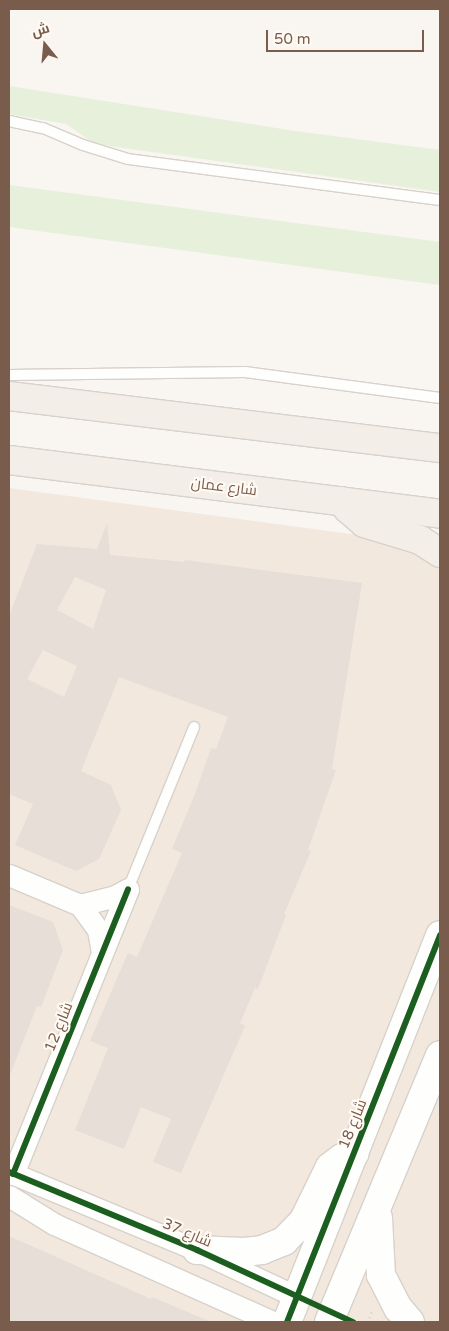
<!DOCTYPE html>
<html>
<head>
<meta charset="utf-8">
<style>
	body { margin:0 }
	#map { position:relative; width:449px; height:1331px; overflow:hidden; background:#f9f5f0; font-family:"Varela Round",Cairo,sans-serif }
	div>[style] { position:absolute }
	.residential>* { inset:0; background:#f2e8de }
	.green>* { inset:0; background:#e7f0db }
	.building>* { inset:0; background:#e6ded7 }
	.path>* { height:3px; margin-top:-1.5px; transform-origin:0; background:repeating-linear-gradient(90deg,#dcd5d0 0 1px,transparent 0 5px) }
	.roads { filter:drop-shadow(1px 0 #d7d1cb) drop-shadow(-1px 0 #d7d1cb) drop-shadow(0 1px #d7d1cb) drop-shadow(0 -1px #d7d1cb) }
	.lane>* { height:10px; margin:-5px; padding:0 5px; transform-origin:5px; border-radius:5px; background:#fefefd }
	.street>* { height:21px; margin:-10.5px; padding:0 10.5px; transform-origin:10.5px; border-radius:10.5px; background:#fefefd }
	.secondary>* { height:28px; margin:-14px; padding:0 14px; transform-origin:14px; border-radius:14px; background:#fefefd }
	.primary>* { height:28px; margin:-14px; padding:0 14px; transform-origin:14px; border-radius:14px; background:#f3eee8 }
	.cycleway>* { height:6px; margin:-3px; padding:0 3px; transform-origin:3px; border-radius:3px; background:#1b5e20 }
	span { translate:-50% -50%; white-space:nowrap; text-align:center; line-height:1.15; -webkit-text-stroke:4px #fffaf3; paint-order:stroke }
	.street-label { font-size:15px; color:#7a5c4d }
	.frame { position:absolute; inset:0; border:10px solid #7a5c4d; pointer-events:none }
	.north { position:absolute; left:20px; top:20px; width:50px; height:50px; -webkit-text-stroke:4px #fffaf3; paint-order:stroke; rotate:343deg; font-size:14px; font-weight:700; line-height:20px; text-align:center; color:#7a5c4d }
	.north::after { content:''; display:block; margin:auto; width:18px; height:22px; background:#7a5c4d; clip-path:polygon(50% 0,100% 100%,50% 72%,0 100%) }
	.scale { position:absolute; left:266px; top:30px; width:158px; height:22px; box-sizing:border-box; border:2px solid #7a5c4d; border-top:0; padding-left:6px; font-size:15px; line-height:18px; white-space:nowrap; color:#7a5c4d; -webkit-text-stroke:4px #fffaf3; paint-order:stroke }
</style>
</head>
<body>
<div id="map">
	<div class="residential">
		<i style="clip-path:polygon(9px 488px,440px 546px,440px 1322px,9px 1322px)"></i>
	</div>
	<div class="green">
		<i style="clip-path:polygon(9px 86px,295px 131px,440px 150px,440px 192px,95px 144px,66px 124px,9px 114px)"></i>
		<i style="clip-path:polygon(9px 185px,440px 242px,440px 285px,9px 227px)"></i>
	</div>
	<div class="building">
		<i style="clip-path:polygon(evenodd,107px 523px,110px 555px,184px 562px,185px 560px,362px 583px,332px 769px,336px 770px,308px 850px,311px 851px,284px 914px,286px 915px,258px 989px,255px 988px,240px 1023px,245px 1026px,181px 1173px,153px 1162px,171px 1119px,141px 1107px,124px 1149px,75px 1130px,108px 1048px,90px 1041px,128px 953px,137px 957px,182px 853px,172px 849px,195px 794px,211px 748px,216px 749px,228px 717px,119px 677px,81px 771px,111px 785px,121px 810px,99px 859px,76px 871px,15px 845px,33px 804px,9px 794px,9px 616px,37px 544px,97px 549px,107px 523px,75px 577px,106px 590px,93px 629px,57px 610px,75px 577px,107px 523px,43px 650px,77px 666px,64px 697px,27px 679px,43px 650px)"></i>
		<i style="clip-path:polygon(9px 905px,53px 922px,63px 950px,41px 1007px,37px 1006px,10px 1075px)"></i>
		<i style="clip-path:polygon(9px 1236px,151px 1299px,152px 1297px,211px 1322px,9px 1322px)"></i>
	</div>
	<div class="path">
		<i style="left:367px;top:1322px;width:12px;rotate:-66deg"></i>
	</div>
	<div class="roads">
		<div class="lane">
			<i style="left:9px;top:121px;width:35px;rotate:12deg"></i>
			<i style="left:43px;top:128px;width:43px;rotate:23deg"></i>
			<i style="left:83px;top:145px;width:47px;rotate:17.3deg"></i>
			<i style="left:128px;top:159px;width:315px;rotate:7.5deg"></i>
			<i style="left:9px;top:375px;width:236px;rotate:-0.7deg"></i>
			<i style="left:245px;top:372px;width:197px;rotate:7.6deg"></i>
			<i style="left:128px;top:889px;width:175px;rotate:-67.8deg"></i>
		</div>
		<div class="street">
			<i style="left:9px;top:875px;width:77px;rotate:22.9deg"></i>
			<i style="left:80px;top:905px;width:31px;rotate:54deg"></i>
			<i style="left:98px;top:930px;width:23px;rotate:80deg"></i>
			<i style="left:80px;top:905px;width:34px;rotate:-14deg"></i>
			<i style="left:113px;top:897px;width:17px;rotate:-28deg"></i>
			<i style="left:9px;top:1172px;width:204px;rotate:22.5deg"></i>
			<i style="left:197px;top:1250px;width:110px;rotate:25.2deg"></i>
			<i style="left:13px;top:1174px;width:307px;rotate:-68deg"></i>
			<i style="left:9px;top:1196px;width:53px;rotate:31.9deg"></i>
			<i style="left:54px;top:1224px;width:240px;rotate:24.1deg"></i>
		</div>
		<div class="secondary">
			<i style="left:378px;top:1218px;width:57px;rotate:87deg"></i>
			<i style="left:381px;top:1275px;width:37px;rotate:63deg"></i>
			<i style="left:398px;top:1308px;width:18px;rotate:49deg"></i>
			<i style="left:197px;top:1250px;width:47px;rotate:2.4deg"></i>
			<i style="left:244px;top:1252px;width:18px;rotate:-6deg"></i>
			<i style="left:262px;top:1250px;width:24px;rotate:-22deg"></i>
			<i style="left:284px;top:1241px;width:29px;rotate:-46deg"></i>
			<i style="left:304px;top:1220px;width:59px;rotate:-63.9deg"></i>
			<i style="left:330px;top:1167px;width:15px;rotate:-37deg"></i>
			<i style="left:342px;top:1158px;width:13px;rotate:-18deg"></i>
			<i style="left:287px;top:1322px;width:416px;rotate:-68.4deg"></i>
			<i style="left:329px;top:1322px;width:289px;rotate:-67.4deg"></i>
		</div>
		<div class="primary">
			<i style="left:9px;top:396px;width:434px;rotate:6.9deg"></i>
			<i style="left:9px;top:460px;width:434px;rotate:7.1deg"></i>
			<i style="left:342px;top:501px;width:10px;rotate:53deg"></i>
			<i style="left:348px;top:509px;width:21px;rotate:41deg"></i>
			<i style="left:364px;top:523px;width:59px;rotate:16.9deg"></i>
			<i style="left:420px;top:540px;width:24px;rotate:33deg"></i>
		</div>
	</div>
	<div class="cycleway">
		<i style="left:9px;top:1172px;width:204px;rotate:22.5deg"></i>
		<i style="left:197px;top:1250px;width:172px;rotate:24.8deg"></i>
		<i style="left:13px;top:1174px;width:307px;rotate:-68deg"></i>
		<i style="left:287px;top:1322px;width:416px;rotate:-68.4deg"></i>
	</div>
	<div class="street-label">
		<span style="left:224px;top:487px;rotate:7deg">شارع عمان</span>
		<span style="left:59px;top:1027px;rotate:-68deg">شارع 12</span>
		<span style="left:353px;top:1124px;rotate:-68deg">شارع 18</span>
		<span style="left:187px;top:1233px;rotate:23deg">شارع 37</span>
	</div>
	<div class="frame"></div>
	<div class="north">ش</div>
	<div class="scale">50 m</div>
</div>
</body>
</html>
